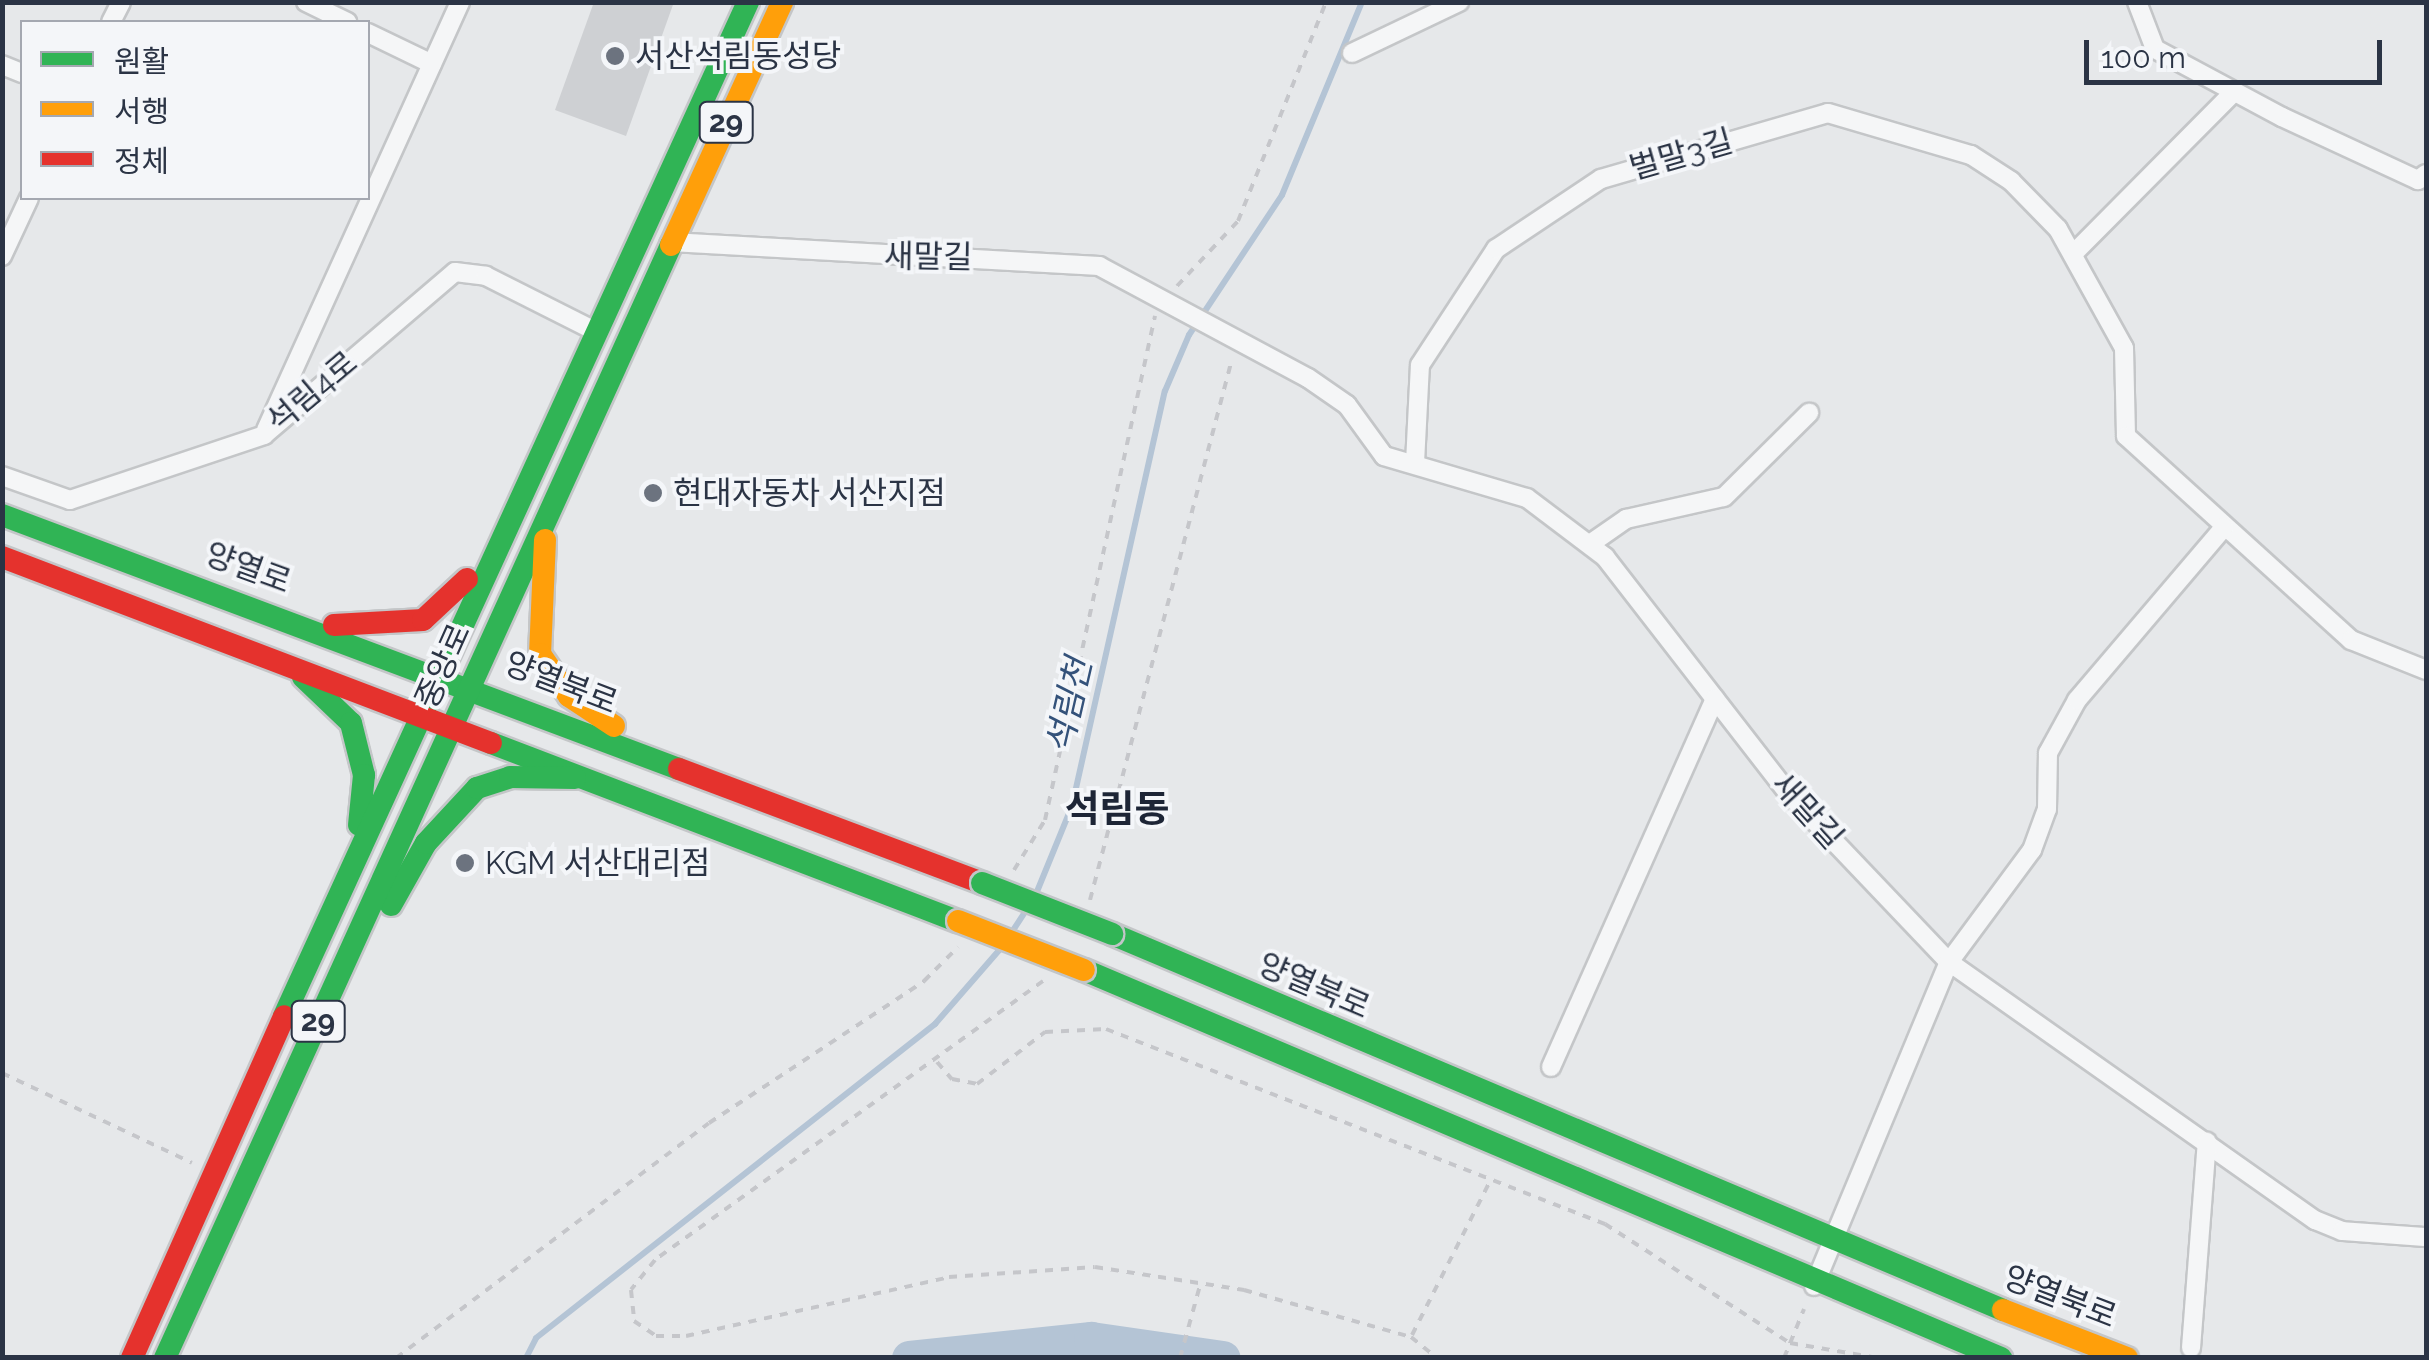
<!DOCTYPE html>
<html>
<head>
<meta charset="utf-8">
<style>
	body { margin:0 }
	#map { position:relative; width:2429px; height:1360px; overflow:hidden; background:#e6e8ea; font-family:Raleway,"Noto Sans KR",sans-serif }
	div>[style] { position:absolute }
	.stream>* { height:6px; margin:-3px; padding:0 3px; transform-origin:3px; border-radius:3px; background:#b4c4d5 }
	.river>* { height:35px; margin:-17.5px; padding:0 17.5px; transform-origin:17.5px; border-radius:17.5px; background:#b4c4d5 }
	.building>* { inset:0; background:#ced0d3 }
	.path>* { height:4px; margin-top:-2px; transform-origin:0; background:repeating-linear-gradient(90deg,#c5c6ca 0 8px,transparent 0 16px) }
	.roads { filter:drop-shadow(2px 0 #c4c6c8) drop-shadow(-2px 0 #c4c6c8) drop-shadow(0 2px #c4c6c8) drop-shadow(0 -2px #c4c6c8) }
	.street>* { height:18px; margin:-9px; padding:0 9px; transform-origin:9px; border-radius:9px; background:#f5f6f7 }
	.fast>* { height:22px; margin:-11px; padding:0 11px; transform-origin:11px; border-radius:11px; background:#30b455 }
	.slow>* { height:22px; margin:-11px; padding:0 11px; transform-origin:11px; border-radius:11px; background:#ff9f0a }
	.jam>* { height:22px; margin:-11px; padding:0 11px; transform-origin:11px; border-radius:11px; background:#e5322d }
	.bridges { filter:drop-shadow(2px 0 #c2c5c8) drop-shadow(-2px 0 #c2c5c8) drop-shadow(0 2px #c2c5c8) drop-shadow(0 -2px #c2c5c8) }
	.fast-bridge>* { height:22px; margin:-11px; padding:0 11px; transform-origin:11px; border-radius:11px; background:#30b455 }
	.slow-bridge>* { height:22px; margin:-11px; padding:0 11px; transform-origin:11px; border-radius:11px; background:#ff9f0a }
	.dots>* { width:28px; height:28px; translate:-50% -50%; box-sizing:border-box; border:5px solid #f4f6f9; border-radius:50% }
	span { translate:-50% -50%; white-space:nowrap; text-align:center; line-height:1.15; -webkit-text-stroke:8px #f4f6f9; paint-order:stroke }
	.shield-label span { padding:2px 8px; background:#f4f6f9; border:2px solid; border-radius:8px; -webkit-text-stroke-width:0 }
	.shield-label { font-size:30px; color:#2b3445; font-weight:700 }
	.poi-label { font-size:32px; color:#2b3445 }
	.left { translate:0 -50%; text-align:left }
	.street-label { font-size:32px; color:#2b3445 }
	.water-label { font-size:35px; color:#34527a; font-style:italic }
	.quarter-label { font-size:38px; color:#1d2536; font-weight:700 }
	.frame { position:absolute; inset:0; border:5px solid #2b3445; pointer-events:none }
	.legend { position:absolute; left:20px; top:20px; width:350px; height:180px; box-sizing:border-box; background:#f4f6f9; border:2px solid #a4a8b1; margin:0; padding:12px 18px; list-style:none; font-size:30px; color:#2b3445 }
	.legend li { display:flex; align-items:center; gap:20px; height:50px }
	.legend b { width:50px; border:2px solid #a4a8b1 }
	.scale { position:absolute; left:2084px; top:40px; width:298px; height:45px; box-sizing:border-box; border:5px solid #2b3445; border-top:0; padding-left:12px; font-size:30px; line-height:35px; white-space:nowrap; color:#2b3445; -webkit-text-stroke:8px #f4f6f9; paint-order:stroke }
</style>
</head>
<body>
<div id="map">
	<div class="stream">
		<i style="left:1036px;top:894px;width:95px;rotate:-67.8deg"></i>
		<i style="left:1072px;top:806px;width:425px;rotate:-77.4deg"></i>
		<i style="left:1165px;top:391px;width:61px;rotate:-66.8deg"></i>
		<i style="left:1189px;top:335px;width:168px;rotate:-56.4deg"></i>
		<i style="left:1282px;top:195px;width:209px;rotate:-67.5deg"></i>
		<i style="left:1012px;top:932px;width:27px;rotate:-57deg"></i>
		<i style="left:526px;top:1358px;width:22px;rotate:-63deg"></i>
		<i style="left:536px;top:1338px;width:508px;rotate:-38.2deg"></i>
		<i style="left:935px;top:1024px;width:102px;rotate:-49deg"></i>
	</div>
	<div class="river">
		<i style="left:909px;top:1358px;width:183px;rotate:-6deg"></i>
		<i style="left:1091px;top:1339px;width:133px;rotate:8.2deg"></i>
	</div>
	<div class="building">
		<i style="clip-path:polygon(594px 2px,674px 2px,626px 136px,555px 110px)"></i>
	</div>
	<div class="path">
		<i style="left:1177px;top:286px;width:89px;rotate:-46.8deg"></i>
		<i style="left:1238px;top:221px;width:236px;rotate:-68.1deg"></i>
		<i style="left:1014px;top:870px;width:59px;rotate:-58.2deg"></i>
		<i style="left:1045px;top:820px;width:516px;rotate:-77.69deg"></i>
		<i style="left:1090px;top:900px;width:559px;rotate:-75.29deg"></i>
		<i style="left:1043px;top:981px;width:478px;rotate:144.3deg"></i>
		<i style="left:655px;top:1260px;width:38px;rotate:129deg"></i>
		<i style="left:631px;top:1290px;width:31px;rotate:84deg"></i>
		<i style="left:634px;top:1321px;width:27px;rotate:34deg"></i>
		<i style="left:656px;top:1336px;width:30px"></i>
		<i style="left:686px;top:1336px;width:270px;rotate:-12.6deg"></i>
		<i style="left:949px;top:1277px;width:146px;rotate:-3.9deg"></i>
		<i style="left:1095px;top:1267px;width:151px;rotate:8.8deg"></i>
		<i style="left:1244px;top:1290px;width:173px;rotate:15.7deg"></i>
		<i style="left:1411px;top:1337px;width:33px;rotate:39deg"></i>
		<i style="left:937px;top:1062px;width:23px;rotate:49deg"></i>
		<i style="left:952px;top:1079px;width:25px;rotate:11deg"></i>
		<i style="left:977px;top:1084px;width:86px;rotate:-37.4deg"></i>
		<i style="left:1045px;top:1032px;width:61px;rotate:-2.8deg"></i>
		<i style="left:1106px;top:1029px;width:536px;rotate:21.34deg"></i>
		<i style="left:1605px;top:1224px;width:220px;rotate:32.8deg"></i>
		<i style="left:1790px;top:1343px;width:89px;rotate:9.7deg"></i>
		<i style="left:2px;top:1073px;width:210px;rotate:25.3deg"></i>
		<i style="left:1412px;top:1335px;width:175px;rotate:-63.1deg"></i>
		<i style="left:396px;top:1358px;width:391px;rotate:-36.9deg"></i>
		<i style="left:709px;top:1123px;width:258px;rotate:-33.4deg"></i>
		<i style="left:924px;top:981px;width:48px;rotate:-45deg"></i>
		<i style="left:1180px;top:1358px;width:79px;rotate:-74.6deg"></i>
		<i style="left:1784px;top:1358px;width:53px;rotate:-67.8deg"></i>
	</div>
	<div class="roads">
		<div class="street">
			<i style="left:306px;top:2px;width:46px;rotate:26deg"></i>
			<i style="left:2137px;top:2px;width:50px;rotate:69deg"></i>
			<i style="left:2155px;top:49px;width:144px;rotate:28.2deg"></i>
			<i style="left:2282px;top:117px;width:150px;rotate:24.9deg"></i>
			<i style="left:2418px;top:180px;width:10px;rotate:-37deg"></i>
			<i style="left:111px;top:22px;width:22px;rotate:-63deg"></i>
			<i style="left:368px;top:33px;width:71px;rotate:25.8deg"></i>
			<i style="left:1352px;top:53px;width:119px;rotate:-25.5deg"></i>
			<i style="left:2px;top:65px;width:22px;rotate:22deg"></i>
			<i style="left:671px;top:242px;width:429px;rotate:3.2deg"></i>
			<i style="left:1099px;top:266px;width:237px;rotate:28.2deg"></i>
			<i style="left:1308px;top:378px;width:47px;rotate:34.7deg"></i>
			<i style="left:1347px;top:405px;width:63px;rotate:54deg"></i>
			<i style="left:1384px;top:456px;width:149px;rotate:16.4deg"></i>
			<i style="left:1527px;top:498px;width:98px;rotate:37.1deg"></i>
			<i style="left:1605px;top:557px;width:297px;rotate:52.2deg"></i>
			<i style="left:1787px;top:792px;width:235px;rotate:46.4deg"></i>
			<i style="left:1949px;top:962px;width:448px;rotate:35.2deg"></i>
			<i style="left:2315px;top:1220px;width:29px;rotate:22deg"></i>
			<i style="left:2342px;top:1231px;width:84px;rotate:4.1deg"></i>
			<i style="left:2073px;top:254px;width:226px;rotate:-45.2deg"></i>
			<i style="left:2px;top:256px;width:64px;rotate:-65deg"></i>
			<i style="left:266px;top:430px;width:470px;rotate:-65.6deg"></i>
			<i style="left:1415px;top:463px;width:98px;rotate:-87.1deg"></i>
			<i style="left:1420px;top:365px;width:139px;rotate:-56.8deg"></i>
			<i style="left:1496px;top:249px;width:126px;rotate:-33.7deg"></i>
			<i style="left:1601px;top:179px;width:236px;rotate:-16.2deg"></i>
			<i style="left:1828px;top:113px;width:149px;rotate:16.4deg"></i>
			<i style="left:1971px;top:155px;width:48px;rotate:33deg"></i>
			<i style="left:2011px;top:181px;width:67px;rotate:45.6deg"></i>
			<i style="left:2058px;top:229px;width:136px;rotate:61deg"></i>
			<i style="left:2124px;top:348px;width:88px;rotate:88.7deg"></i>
			<i style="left:2126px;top:436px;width:304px;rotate:42.2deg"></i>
			<i style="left:2351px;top:640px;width:81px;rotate:21.8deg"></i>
			<i style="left:2px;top:476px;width:72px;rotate:19.4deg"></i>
			<i style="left:70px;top:500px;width:205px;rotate:-18.5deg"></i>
			<i style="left:264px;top:435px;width:251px;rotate:-40.5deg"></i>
			<i style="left:455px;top:272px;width:31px;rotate:7deg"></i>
			<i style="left:486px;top:276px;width:122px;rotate:26.8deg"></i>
			<i style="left:1590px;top:544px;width:44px;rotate:-34.8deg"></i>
			<i style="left:1626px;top:519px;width:100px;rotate:-12.7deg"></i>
			<i style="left:1724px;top:497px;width:120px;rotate:-44.7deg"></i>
			<i style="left:1551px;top:1067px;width:403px;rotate:-66deg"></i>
			<i style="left:1814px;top:1286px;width:351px;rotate:-67.4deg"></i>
			<i style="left:1949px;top:962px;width:139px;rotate:-53.5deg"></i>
			<i style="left:2032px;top:850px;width:44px;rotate:-69.9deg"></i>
			<i style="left:2047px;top:809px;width:56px;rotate:-89deg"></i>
			<i style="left:2048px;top:753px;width:60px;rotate:-61.3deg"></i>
			<i style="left:2077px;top:700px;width:227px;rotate:-49.6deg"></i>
			<i style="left:2191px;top:1348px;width:207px;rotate:-85.6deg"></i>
		</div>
		<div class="fast">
			<i style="left:2px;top:515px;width:723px;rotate:20.57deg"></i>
			<i style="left:303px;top:677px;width:66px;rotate:43.8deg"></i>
			<i style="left:351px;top:723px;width:54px;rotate:76deg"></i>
			<i style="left:364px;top:775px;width:50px;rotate:95.7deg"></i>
			<i style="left:491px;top:743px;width:500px;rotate:20.9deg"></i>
			<i style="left:391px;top:905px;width:71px;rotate:-60.6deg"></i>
			<i style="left:426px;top:843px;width:75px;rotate:-47.2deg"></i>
			<i style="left:477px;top:788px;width:35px;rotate:-18deg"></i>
			<i style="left:510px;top:777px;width:65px;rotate:0.9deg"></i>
			<i style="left:1112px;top:934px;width:967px;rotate:22.88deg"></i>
			<i style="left:1084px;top:970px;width:996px;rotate:22.93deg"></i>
			<i style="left:284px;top:1016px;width:1115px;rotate:-65.41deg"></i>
			<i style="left:165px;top:1358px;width:1223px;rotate:-65.55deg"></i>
		</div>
		<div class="slow">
			<i style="left:671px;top:245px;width:267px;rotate:-65.4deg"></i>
			<i style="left:545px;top:540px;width:114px;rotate:92.5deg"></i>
			<i style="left:540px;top:654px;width:51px;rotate:55.4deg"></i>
			<i style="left:569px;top:696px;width:54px;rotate:33.7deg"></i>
			<i style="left:2003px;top:1310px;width:133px;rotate:21.2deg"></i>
		</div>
		<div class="jam">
			<i style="left:2px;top:557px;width:523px;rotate:20.83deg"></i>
			<i style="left:334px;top:625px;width:89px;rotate:-3.2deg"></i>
			<i style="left:423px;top:620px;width:60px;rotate:-43deg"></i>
			<i style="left:679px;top:769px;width:324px;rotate:20.6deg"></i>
			<i style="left:132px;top:1358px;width:374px;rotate:-66deg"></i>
		</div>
	</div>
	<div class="bridges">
		<div class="fast-bridge">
			<i style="left:982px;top:883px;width:140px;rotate:21.4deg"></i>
		</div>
		<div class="slow-bridge">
			<i style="left:958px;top:921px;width:135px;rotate:21.3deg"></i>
		</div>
	</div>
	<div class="dots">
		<i style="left:615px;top:56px;background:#6c737f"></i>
		<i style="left:653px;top:493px;background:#6c737f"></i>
		<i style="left:465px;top:863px;background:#6c737f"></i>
	</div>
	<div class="shield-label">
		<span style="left:726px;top:122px">29</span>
		<span style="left:318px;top:1021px">29</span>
	</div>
	<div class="poi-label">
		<span class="left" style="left:635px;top:56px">서산석림동성당</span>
		<span class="left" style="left:673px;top:493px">현대자동차 서산지점</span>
		<span class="left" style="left:485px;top:863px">KGM 서산대리점</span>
	</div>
	<div class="street-label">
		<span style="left:1681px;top:155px;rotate:-16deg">벌말3길</span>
		<span style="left:928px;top:257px;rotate:1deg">새말길</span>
		<span style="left:312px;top:392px;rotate:-40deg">석림4로</span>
		<span style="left:248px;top:568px;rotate:20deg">양열로</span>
		<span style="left:443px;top:666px;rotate:-66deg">중앙로</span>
		<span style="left:561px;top:683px;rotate:21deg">양열북로</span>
		<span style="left:1807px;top:811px;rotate:48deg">새말길</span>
		<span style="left:1314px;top:986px;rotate:23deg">양열북로</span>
		<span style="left:2060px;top:1297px;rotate:21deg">양열북로</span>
	</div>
	<div class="water-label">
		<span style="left:1069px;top:706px;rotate:-77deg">석림천</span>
	</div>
	<div class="quarter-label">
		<span style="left:1117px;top:809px">석림동</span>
	</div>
	<div class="frame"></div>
	<ul class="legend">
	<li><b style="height:12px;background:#30b455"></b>원활</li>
	<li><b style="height:12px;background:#ff9f0a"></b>서행</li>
	<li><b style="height:12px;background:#e5322d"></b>정체</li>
	</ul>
	<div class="scale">100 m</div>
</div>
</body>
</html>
